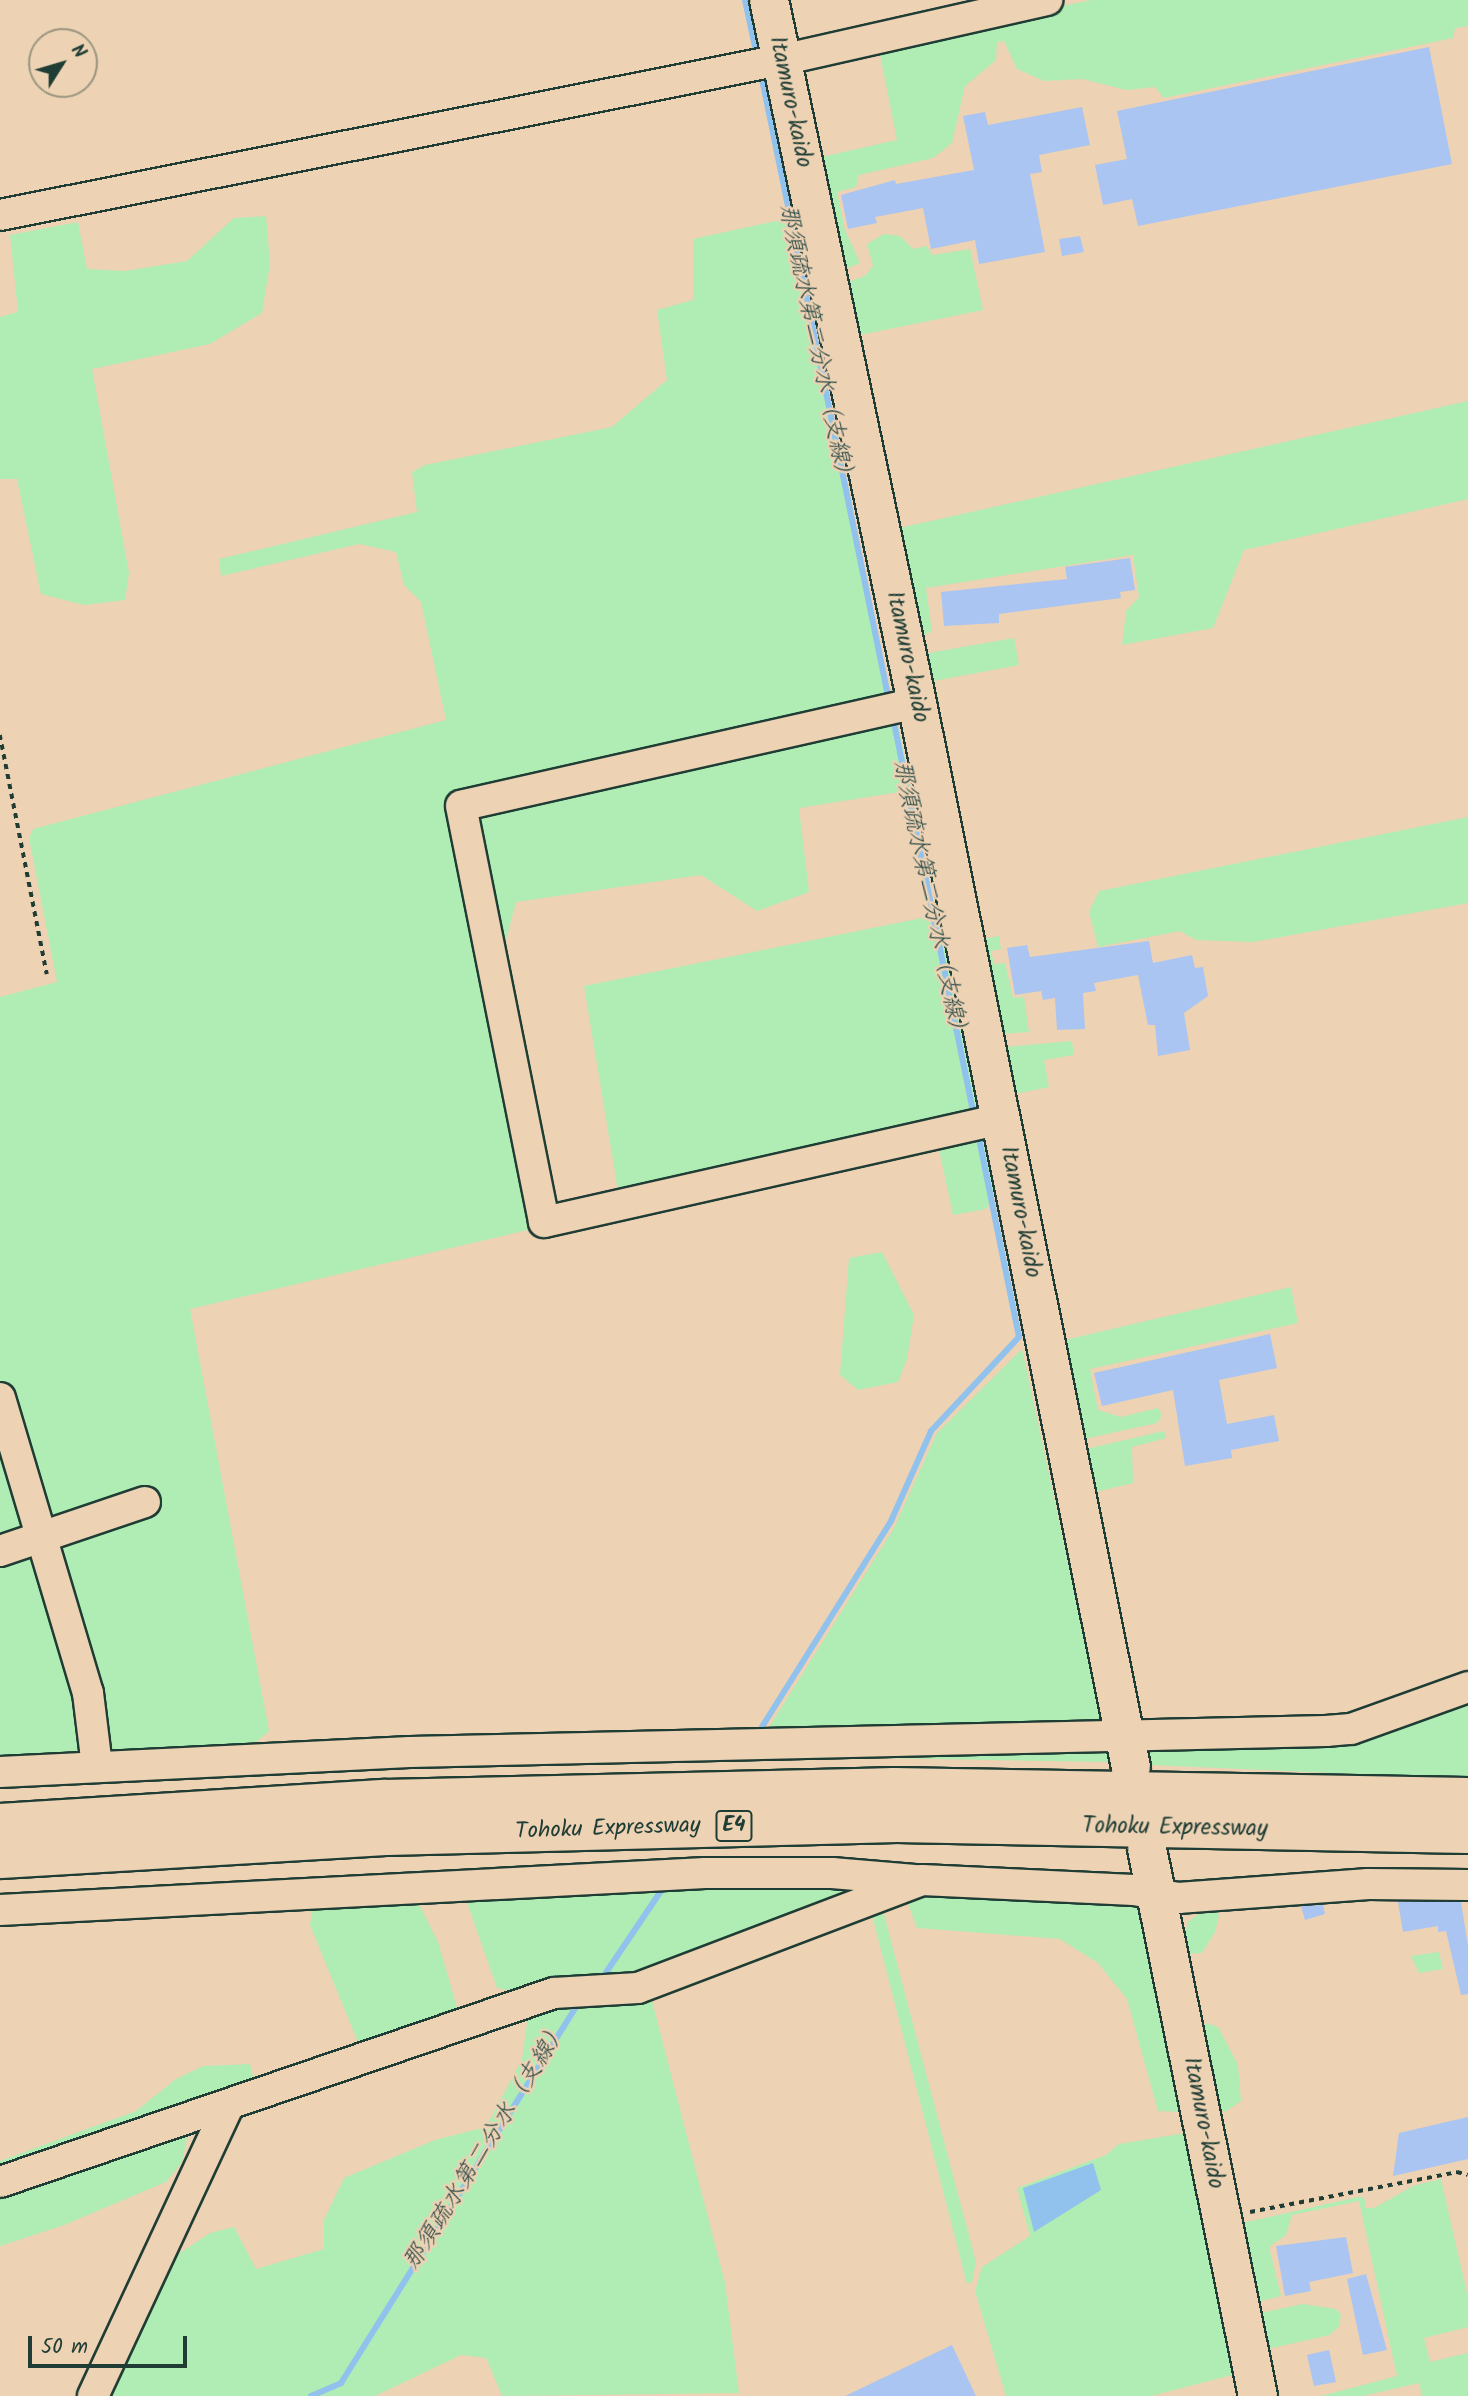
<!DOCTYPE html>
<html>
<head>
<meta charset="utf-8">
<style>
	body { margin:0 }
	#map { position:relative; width:1468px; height:2396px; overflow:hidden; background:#edd2b4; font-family:Kalam,"Klee One",sans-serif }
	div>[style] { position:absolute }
	.green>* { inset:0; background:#afedb5 }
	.water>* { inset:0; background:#91c2ed }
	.stream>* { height:6px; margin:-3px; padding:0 3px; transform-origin:3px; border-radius:3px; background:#91c2ed }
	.building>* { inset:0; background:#aac5f2 }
	.path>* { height:3.5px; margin-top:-1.75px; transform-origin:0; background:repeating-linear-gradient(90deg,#1f3d34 0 5px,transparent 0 10px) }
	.roads { filter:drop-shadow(2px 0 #1f3d34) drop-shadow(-2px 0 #1f3d34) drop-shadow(0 2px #1f3d34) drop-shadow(0 -2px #1f3d34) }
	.minor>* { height:30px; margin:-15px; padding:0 15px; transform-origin:15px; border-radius:15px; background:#edd2b4 }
	.major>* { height:38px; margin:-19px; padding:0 19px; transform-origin:19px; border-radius:19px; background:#edd2b4 }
	.highway>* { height:38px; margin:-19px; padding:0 19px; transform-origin:19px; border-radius:19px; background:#edd2b4 }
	span { translate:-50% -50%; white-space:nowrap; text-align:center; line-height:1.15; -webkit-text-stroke:5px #edd2b4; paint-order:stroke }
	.shield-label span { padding:2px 5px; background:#edd2b4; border:2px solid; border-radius:5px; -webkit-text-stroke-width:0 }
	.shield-label { font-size:21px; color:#1f3d34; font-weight:700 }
	.street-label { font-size:23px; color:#1f3d34 }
	.water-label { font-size:24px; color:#2a4a46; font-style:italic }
	.north { position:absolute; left:28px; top:28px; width:70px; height:70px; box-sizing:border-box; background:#edd2b4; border:2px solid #9b9681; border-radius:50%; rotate:53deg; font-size:19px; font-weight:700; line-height:28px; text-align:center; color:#1f3d34 }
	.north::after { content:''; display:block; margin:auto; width:24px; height:32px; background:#1f3d34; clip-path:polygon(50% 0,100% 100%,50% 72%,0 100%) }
	.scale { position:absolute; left:28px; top:2336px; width:159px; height:32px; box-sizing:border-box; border:4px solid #1f3d34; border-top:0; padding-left:9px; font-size:21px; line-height:24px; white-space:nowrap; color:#1f3d34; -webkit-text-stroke:5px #edd2b4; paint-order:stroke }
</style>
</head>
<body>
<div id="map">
	<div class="green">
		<i style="clip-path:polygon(1091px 0,1468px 0,1468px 26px,1455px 28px,1453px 38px,1164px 98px,1155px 87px,1126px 90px,1083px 79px,1044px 81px,1017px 69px,1004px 41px,997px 42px,996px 60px,965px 86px,952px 143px,933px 158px,859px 175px,856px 187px,837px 192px,845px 230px,860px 263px,841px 271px,817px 158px,897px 140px,878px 45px)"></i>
		<i style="clip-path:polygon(266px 216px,270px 264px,262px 313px,210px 344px,92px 369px,129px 573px,125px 600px,84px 605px,41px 594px,17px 479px,0 479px,0 317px,18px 312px,10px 235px,78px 222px,87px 269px,125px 271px,187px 261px,234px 218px)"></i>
		<i style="clip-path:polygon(785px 219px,912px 790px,799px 808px,809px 892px,757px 911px,701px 875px,516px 902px,488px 1009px,532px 1229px,190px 1309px,269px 1731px,255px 1743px,0 1762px,0 997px,57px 982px,29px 838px,33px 829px,446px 720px,421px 602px,404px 585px,396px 552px,359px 544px,221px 576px,219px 559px,417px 512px,412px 472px,425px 465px,612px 427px,667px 380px,657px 310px,693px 300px,693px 239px)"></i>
		<i style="clip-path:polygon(884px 234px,900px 236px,913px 249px,927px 246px,932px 255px,970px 249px,983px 310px,855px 336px,845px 283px,865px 276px,873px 266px,867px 244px)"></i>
		<i style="clip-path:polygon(1468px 401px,1468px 499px,1244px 550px,1213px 628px,1122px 645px,1126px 611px,1139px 597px,1133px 555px,926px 588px,932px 632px,918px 636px,895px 529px)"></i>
		<i style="clip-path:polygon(1014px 638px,1019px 665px,928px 682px,923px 654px)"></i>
		<i style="clip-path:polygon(1468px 817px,1468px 903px,1253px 942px,1196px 940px,1180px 931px,1098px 947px,1089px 912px,1099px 891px)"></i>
		<i style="clip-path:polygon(922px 918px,946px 931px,997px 1190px,986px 1209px,953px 1215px,934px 1126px,619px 1197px,584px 986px)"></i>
		<i style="clip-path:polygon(999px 936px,1001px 949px,991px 951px,994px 964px,1005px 963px,1013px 998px,1024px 997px,1029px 1032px,1002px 1034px,983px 939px)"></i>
		<i style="clip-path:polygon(1072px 1041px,1074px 1055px,1044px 1060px,1049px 1087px,1015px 1094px,1005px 1047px)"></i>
		<i style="clip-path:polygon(882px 1252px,914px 1315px,907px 1359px,898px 1382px,858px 1390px,840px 1375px,849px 1258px)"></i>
		<i style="clip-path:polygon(1291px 1287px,1298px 1323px,1090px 1369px,1098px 1410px,1121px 1417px,1158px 1408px,1162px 1415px,1157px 1423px,1084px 1439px,1065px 1340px)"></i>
		<i style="clip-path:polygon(1022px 1349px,1111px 1762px,757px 1756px,761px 1740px,894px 1528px,937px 1433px)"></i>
		<i style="clip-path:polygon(1164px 1431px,1166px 1438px,1132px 1447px,1133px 1483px,1096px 1492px,1086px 1449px)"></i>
		<i style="clip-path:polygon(1468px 1693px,1468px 1779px,1150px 1765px,1147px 1747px,1325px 1739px)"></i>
		<i style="clip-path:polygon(705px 1873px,866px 1889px,651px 1997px,725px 2283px,739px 2393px,502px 2396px,486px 2358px,461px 2355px,375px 2396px,107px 2396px,174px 2257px,210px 2233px,234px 2227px,256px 2269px,324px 2249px,324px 2220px,344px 2178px,435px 2140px,486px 2127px,522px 2059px,527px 2023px,516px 1992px,497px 1988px,464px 1894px)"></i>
		<i style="clip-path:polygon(412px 1890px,438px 1942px,458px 2011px,360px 2047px,310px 1925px,313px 1902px)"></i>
		<i style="clip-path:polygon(933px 1893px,1138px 1905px,1182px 2112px,1158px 2111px,1127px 1999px,1098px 1963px,1060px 1939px,917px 1928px,906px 1898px)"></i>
		<i style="clip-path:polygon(1212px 1903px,1219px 1915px,1215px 1932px,1202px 1953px,1188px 1954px,1183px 1943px,1188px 1922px)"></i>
		<i style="clip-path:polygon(882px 1907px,976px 2262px,972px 2282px,967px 2284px,871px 1911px)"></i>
		<i style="clip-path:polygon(1439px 1952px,1443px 1969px,1419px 1973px,1411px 1956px)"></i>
		<i style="clip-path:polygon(1207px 2023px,1218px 2027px,1238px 2065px,1241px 2101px,1225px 2112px,1218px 2108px,1201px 2028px)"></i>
		<i style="clip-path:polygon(250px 2064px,255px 2084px,188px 2134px,182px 2162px,166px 2182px,64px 2225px,0 2246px,0 2161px,136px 2111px,176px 2079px,203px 2066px)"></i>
		<i style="clip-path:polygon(evenodd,1186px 2133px,1236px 2374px,1151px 2396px,1006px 2396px,975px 2291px,982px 2267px,1030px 2236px,1017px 2188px,1106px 2155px,1119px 2144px,1186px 2133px,1092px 2163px,1101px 2190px,1033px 2231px,1092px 2163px)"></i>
		<i style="clip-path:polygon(1441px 2179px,1468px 2298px,1468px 2327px,1424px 2338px,1430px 2362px,1468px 2353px,1468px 2396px,1422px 2396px,1419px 2383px,1363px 2396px,1321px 2396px,1397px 2376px,1359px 2201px,1292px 2215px,1286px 2235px,1269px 2247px,1281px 2296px,1258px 2302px,1242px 2223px,1358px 2197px,1364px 2197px,1366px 2208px,1374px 2208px,1413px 2186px)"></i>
		<i style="clip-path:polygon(1303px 2304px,1336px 2309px,1341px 2315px,1339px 2326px,1330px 2335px,1268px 2349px,1260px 2313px)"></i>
	</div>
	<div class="water">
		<i style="clip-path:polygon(1093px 2163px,1101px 2190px,1034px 2232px,1023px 2188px)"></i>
	</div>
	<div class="stream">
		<i style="left:745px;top:0;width:57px;rotate:77.9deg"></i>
		<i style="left:761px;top:74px;width:640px;rotate:78.46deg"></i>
		<i style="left:893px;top:718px;width:406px;rotate:78.5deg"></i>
		<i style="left:760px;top:1730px;width:247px;rotate:-57.9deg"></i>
		<i style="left:891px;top:1521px;width:98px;rotate:-66deg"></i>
		<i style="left:931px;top:1431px;width:129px;rotate:-46.9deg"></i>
		<i style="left:1019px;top:1337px;width:208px;rotate:-101.4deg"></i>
		<i style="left:601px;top:1980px;width:107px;rotate:-56deg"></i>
		<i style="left:311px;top:2396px;width:33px;rotate:-23deg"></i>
		<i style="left:341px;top:2383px;width:449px;rotate:-58deg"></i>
	</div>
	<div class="building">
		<i style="clip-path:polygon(1429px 47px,1452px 164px,1138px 226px,1132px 199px,1103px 205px,1095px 165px,1127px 159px,1117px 111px)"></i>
		<i style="clip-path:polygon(1082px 107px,1090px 145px,1039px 155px,1042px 172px,1030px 174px,1045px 252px,979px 264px,975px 240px,931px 249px,923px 208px,875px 217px,877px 223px,848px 229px,841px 195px,895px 180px,896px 184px,974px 170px,963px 116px,985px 112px,988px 125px)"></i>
		<i style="clip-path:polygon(1080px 236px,1084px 252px,1062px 256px,1059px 239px)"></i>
		<i style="clip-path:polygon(1130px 558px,1135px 590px,1120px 592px,1121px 598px,999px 614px,999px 623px,944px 626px,941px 592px,1067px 579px,1065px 567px)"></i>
		<i style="clip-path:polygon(1149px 941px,1153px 963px,1192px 955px,1195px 968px,1203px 967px,1208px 996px,1184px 1013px,1190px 1050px,1158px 1056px,1155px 1025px,1148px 1025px,1138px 975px,1094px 983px,1096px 991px,1083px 993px,1085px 1029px,1057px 1030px,1055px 998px,1043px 1000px,1041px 991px,1015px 995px,1007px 948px,1027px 945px,1030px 957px)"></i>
		<i style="clip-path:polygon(1270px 1334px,1277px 1368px,1219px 1380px,1227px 1424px,1274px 1415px,1279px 1441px,1231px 1450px,1232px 1458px,1185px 1466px,1173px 1390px,1102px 1406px,1094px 1373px)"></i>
		<i style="clip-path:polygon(1398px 1902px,1461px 1902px,1468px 1946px,1468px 1994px,1461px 1995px,1446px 1931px,1438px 1932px,1438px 1926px,1403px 1932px)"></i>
		<i style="clip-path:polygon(1323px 1905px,1325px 1914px,1305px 1920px,1301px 1906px)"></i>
		<i style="clip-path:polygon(1468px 2117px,1468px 2159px,1393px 2176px,1399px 2133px)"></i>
		<i style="clip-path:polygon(1346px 2237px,1353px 2273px,1309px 2282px,1311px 2291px,1285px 2296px,1276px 2246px)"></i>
		<i style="clip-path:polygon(1366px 2274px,1387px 2350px,1363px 2355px,1347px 2279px)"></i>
		<i style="clip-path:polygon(952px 2345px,976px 2396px,845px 2396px)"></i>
		<i style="clip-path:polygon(1329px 2350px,1336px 2382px,1314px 2386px,1307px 2355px)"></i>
	</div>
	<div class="path">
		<i style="left:0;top:735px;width:244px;rotate:78.9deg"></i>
		<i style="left:1250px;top:2212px;width:211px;rotate:-10.9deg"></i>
		<i style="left:1457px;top:2172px;width:11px;rotate:15deg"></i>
	</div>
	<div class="roads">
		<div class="minor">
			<i style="left:0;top:215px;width:796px;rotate:-11.23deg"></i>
			<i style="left:781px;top:60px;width:273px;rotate:-12.7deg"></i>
			<i style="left:917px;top:703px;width:467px;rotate:167.3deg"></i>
			<i style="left:461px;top:806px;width:424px;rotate:78.7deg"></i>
			<i style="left:544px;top:1222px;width:469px;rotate:-12.7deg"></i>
			<i style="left:0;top:1398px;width:308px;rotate:73.4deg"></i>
			<i style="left:88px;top:1693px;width:74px;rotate:83deg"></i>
			<i style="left:0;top:1551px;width:153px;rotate:-18.7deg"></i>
			<i style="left:0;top:1772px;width:410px;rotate:-2.8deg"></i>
			<i style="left:410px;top:1752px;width:916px;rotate:-1.31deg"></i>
			<i style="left:1326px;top:1731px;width:25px;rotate:-5deg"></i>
			<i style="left:1351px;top:1729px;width:124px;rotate:-19.7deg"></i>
			<i style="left:0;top:1910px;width:706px;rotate:-3deg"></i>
			<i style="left:705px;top:1873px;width:127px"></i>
			<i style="left:832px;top:1873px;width:83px;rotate:4.8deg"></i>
			<i style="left:0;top:2182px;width:585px;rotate:-18.84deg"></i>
			<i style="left:554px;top:1993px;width:84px;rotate:-3.4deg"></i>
			<i style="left:638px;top:1988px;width:304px;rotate:-20.8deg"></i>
			<i style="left:922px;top:1880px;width:212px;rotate:2.7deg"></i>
			<i style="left:1134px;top:1890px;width:45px;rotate:10.3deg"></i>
			<i style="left:1178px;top:1898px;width:191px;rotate:-4.2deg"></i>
			<i style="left:1368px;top:1884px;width:100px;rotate:0.6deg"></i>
			<i style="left:93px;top:2396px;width:318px;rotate:-65deg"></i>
		</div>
		<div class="major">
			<i style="left:769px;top:0;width:718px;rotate:78.11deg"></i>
			<i style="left:917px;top:703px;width:1085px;rotate:78.63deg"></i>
			<i style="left:1147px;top:1849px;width:558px;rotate:78.53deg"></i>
		</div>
		<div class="highway">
			<i style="left:0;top:1823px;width:386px;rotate:-3.6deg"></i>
			<i style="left:385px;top:1799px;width:509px;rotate:-1.35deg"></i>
			<i style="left:894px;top:1787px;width:574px;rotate:1deg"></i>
			<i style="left:0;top:1859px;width:388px;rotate:-3.4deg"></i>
			<i style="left:387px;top:1836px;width:510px;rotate:-1.46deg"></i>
			<i style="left:897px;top:1823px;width:571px;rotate:1.1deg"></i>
		</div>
	</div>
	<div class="shield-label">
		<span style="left:734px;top:1826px">E4</span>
	</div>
	<div class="street-label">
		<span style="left:790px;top:102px;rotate:78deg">Itamuro-kaido</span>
		<span style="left:907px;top:657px;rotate:78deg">Itamuro-kaido</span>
		<span style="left:1020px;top:1212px;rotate:79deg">Itamuro-kaido</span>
		<span style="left:1175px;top:1828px;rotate:1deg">Tohoku Expressway</span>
		<span style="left:608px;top:1829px;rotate:-2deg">Tohoku Expressway</span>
		<span style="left:1203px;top:2123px;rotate:79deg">Itamuro-kaido</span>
	</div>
	<div class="water-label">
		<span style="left:816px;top:345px;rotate:78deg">那須疏水第二分水（支線）</span>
		<span style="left:930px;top:901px;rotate:78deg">那須疏水第二分水（支線）</span>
		<span style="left:486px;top:2146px;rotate:-58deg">那須疏水第二分水（支線）</span>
	</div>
	<div class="north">N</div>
	<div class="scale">50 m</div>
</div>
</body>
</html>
